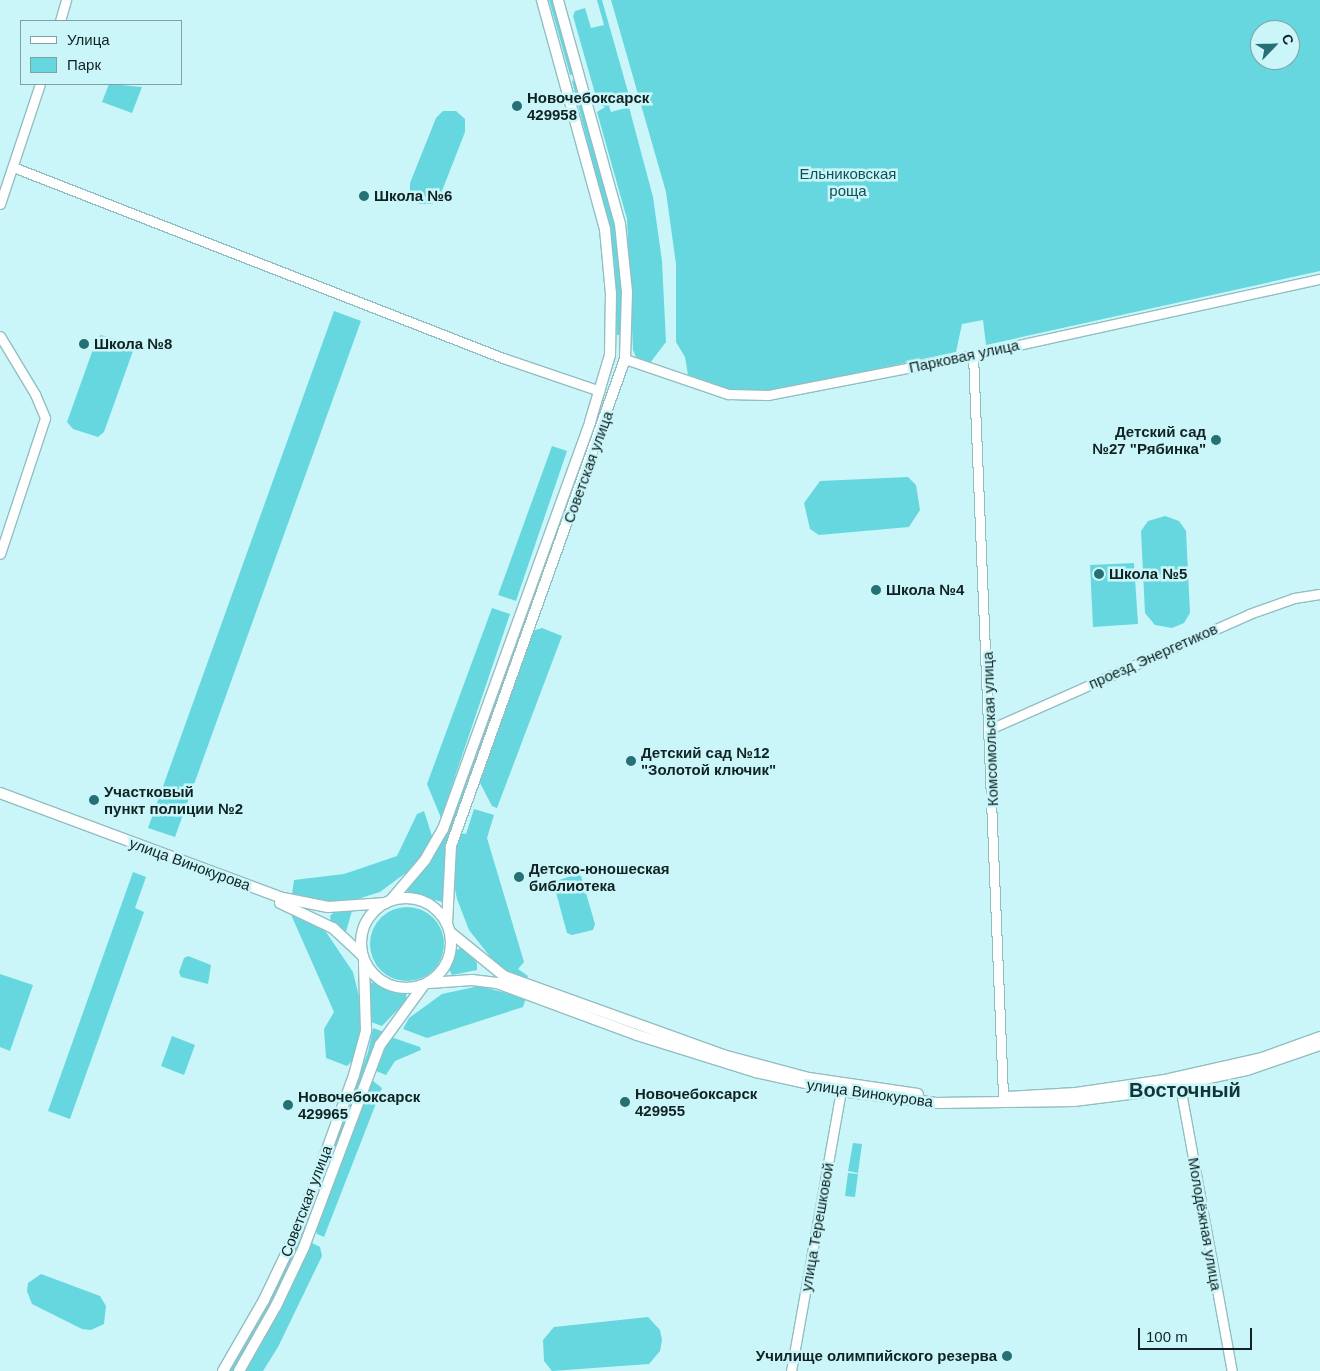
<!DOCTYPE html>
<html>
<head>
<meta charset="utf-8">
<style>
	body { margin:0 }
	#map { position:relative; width:1320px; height:1371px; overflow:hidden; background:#caf6f9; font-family:Helvetica,sans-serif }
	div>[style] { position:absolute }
	.green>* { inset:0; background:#66d7df }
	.round { border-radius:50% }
	.roads { filter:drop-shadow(1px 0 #93bec1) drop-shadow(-1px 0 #93bec1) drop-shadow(0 1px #93bec1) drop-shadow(0 -1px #93bec1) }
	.minor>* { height:9px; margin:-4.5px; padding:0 4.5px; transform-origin:4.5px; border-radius:4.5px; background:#fff }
	.major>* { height:10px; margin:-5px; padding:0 5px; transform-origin:5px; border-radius:5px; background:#fff }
	.major>.ring { margin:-5px; padding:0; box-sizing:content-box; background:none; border:10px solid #fff; border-radius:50% }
	.dots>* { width:14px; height:14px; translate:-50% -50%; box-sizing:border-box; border:2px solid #caf6f9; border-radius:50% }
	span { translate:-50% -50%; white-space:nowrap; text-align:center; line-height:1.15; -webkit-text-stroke:5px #caf6f9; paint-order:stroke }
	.poi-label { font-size:15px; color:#112223; font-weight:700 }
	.left { translate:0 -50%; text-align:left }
	.right { translate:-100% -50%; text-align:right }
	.park-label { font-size:15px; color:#0f5155 }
	.street-label { font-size:15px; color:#112223 }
	.district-label { font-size:20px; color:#123537; font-weight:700 }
	.legend { position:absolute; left:20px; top:20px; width:162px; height:65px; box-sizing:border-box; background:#caf6f9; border:1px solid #80a1a3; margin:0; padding:6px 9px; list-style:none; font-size:15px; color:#112223 }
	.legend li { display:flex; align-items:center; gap:10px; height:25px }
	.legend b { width:25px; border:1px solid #80a1a3 }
	.north { position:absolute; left:1250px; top:20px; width:50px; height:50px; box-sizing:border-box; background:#caf6f9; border:1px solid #80a1a3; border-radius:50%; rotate:66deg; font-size:14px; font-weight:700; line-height:20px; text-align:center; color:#112223 }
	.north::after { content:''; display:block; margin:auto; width:18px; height:22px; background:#257075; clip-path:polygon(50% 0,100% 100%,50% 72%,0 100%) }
	.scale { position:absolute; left:1138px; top:1328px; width:114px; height:22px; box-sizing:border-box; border:2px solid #112223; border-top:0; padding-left:6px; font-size:15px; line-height:18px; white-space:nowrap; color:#112223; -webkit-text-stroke:4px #caf6f9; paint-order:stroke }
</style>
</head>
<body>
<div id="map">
	<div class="green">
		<i style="clip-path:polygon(549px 0,553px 0,574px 74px,570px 75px)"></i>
		<i style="clip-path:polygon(597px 0,602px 0,630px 99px,609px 106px,611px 112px,629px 107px,653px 197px,662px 261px,666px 342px,650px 363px,636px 357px,633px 350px,627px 219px,597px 112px,605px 107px,598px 104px,573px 16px,575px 11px,585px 8px,591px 28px,604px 25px)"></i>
		<i style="clip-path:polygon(evenodd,611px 0,1320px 0,1320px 271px,986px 345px,983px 320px,962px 324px,956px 352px,763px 393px,728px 389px,688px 375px,685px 357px,676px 342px,676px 264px,666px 192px,611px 0,1260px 30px,1290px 30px,1290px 60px,1260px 60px,1260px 30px)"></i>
		<i style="clip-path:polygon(576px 80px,608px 192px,615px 229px,622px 296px,621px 335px,617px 335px,615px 268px,610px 231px,572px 81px)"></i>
		<i style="clip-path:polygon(109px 84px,142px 87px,132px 113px,102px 102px)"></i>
		<i style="clip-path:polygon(443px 111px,456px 111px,465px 119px,465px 132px,440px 196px,432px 204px,419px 204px,410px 195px,410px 183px,436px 118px)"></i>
		<i style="clip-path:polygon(334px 311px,361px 321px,175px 837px,148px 828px)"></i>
		<i style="clip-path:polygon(101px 335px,130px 344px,133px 351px,104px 432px,98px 437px,73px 429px,67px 422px,97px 338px)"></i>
		<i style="clip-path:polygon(593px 426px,597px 428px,531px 611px,528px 610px)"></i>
		<i style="clip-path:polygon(552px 446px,567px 451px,516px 601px,498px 595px)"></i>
		<i style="clip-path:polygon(908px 477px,916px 485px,920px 510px,909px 527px,819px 535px,810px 529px,804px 503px,820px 481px)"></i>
		<i style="clip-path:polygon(1165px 516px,1179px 521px,1186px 531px,1190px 613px,1184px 623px,1172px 628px,1155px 625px,1145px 613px,1141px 531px,1148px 521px)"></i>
		<i style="clip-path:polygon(1134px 563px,1138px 624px,1093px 627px,1090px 565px)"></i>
		<i style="clip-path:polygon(492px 608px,510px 614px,441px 818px,427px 784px)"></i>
		<i style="clip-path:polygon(542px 628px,562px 636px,497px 808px,492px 806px,479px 781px,532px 631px)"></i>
		<i style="clip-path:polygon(508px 664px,512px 665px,447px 841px,442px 902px,408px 893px,406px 889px,444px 839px)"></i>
		<i style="clip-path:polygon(474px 809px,494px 815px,487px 838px,524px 962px,518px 969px,528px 976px,525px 982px,510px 974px,492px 959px,469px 930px,457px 899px,454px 884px,456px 849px,460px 833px,466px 834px)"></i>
		<i style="clip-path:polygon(424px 811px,432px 836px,428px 846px,411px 869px,380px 892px,351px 901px,318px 903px,292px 895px,294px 880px,344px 874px,397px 856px,417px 814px)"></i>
		<i style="clip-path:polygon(133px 872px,146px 877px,135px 908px,144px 912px,70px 1119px,48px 1111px)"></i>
		<i style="clip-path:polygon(577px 874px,581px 876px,595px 924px,593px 930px,572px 935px,567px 933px,554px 885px,556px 881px)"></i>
		<i class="round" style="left:370px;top:907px;width:74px;height:74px"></i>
		<i style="clip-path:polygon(289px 910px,315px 922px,326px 932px,353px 972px,364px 1017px,357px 1056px,347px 1066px,326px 1058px,324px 1029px,334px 1012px)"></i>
		<i style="clip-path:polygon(352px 911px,345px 935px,331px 922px,330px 916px,334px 912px)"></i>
		<i style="clip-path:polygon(464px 947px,477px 963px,477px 970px,452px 975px,449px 969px,456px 950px)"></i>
		<i style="clip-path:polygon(188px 956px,211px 965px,208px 984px,181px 977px,179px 972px,184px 958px)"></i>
		<i style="clip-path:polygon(0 974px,33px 985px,10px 1051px,0 1047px)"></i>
		<i style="clip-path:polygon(376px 981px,395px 993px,406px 994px,407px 1000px,382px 1026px,371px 1022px,369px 984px)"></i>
		<i style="clip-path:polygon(479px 986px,526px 998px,523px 1007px,427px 1038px,403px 1029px,409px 1018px,442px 994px)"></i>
		<i style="clip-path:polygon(373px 1028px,384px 1032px,307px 1228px,303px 1225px,368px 1052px)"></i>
		<i style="clip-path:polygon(172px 1036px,195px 1045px,184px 1075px,161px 1066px)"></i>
		<i style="clip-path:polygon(391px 1037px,420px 1047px,421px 1050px,395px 1061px,386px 1075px,376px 1071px,375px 1065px)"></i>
		<i style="clip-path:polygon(373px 1081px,382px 1088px,324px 1237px,317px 1234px,315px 1227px,368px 1083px)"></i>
		<i style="clip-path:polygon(853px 1143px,862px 1144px,858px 1173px,848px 1171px)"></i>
		<i style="clip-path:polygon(848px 1173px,858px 1174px,855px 1197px,845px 1196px)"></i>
		<i style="clip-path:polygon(299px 1236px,303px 1238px,282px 1285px,233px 1371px,229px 1371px,268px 1302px)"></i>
		<i style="clip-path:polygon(310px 1242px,320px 1247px,322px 1256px,278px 1347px,263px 1371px,243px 1371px)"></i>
		<i style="clip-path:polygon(41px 1274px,100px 1296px,106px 1306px,104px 1324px,91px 1330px,82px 1329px,32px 1304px,27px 1291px,28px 1283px)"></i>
		<i style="clip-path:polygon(648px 1317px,660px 1330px,662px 1340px,660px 1351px,649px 1364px,552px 1371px,544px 1361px,543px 1340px,554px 1327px)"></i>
	</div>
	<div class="roads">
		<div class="minor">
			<i style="left:60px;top:21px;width:22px;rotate:-74deg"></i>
			<i style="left:13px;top:167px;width:526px;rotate:21.3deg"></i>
			<i style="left:503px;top:358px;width:102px;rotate:18.8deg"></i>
			<i style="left:0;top:204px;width:126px;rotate:-71.6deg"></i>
			<i style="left:0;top:336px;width:68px;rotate:58.9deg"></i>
			<i style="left:35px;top:394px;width:26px;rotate:67deg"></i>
			<i style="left:45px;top:418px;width:143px;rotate:108.3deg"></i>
			<i style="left:973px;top:355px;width:743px;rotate:87.68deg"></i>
			<i style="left:625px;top:359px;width:109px;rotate:18.8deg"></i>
			<i style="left:728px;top:394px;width:40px;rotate:1.4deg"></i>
			<i style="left:768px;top:395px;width:209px;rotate:-11deg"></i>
			<i style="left:973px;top:355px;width:355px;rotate:-12.4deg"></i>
			<i style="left:990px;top:729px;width:283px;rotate:-23.9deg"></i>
			<i style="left:1249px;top:614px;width:48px;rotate:-19.6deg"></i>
			<i style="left:1294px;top:598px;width:26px;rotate:-9deg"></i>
			<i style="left:1180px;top:1086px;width:290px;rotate:79.7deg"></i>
			<i style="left:791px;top:1371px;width:284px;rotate:-79.9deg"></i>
		</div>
		<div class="major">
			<i style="left:0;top:793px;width:302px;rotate:20.4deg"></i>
			<i style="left:283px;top:898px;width:46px;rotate:11.3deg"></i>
			<i style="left:328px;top:907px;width:58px;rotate:-3.9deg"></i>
			<i class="ring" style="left:361px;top:898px;width:80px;height:80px"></i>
			<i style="left:391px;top:900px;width:52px;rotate:-49.6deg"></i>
			<i style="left:425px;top:860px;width:36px;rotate:-60deg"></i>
			<i style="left:443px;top:829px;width:433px;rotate:-70.1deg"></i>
			<i style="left:590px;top:422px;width:70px;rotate:-73.4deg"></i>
			<i style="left:610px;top:355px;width:61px;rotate:-89.1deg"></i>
			<i style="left:611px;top:294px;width:65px;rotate:-95.3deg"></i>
			<i style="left:605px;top:229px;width:238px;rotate:-105.4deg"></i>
			<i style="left:280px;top:903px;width:59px;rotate:25.3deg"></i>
			<i style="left:333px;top:928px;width:40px;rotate:43deg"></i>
			<i style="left:447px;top:924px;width:78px;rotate:-87.1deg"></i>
			<i style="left:451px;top:846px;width:517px;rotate:-70.34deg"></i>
			<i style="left:625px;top:359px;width:67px;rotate:-88.3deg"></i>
			<i style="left:627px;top:292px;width:68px;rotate:-95.9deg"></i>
			<i style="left:620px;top:224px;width:232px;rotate:-105.5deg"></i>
			<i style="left:450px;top:932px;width:70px;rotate:39.2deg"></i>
			<i style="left:504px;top:976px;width:233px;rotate:19.8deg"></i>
			<i style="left:723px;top:1055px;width:89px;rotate:15deg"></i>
			<i style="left:809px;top:1078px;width:110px;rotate:8.4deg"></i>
			<i style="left:429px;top:983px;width:43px;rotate:-4deg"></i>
			<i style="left:472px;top:980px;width:25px;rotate:7deg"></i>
			<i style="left:497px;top:983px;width:149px;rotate:20.4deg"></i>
			<i style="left:637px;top:1035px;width:125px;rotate:17.3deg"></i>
			<i style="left:756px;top:1072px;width:87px;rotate:12.6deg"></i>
			<i style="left:841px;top:1091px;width:96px;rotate:7.2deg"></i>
			<i style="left:936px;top:1103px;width:138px;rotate:-0.8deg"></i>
			<i style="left:1074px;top:1101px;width:64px;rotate:-7.1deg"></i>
			<i style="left:1138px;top:1093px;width:111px;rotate:-11.9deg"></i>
			<i style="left:1247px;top:1070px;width:77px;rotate:-18.9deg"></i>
			<i style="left:1007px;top:1097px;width:69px;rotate:-3.3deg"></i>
			<i style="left:1076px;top:1093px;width:90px;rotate:-8.3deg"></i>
			<i style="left:1165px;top:1080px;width:99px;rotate:-12.8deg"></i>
			<i style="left:1262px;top:1058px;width:62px;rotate:-19.9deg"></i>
			<i style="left:223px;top:1371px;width:82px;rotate:-60deg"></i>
			<i style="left:264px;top:1300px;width:79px;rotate:-64.4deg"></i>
			<i style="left:298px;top:1229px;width:164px;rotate:-70deg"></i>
			<i style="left:354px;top:1075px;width:46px;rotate:-74.7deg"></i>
			<i style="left:366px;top:1031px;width:69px;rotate:-91.7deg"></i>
			<i style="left:239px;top:1371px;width:75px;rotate:-60.4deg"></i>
			<i style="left:276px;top:1306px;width:65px;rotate:-64.6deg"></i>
			<i style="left:304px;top:1247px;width:216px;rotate:-69.4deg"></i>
			<i style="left:380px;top:1045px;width:73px;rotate:-53.9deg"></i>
		</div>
	</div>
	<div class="dots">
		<i style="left:517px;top:106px;background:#257075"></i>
		<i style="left:364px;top:196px;background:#257075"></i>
		<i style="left:84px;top:344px;background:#257075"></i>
		<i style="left:1216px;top:440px;background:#257075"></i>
		<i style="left:1099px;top:574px;background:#257075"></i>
		<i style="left:876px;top:590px;background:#257075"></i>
		<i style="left:631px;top:761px;background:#257075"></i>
		<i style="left:94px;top:800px;background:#257075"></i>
		<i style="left:519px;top:877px;background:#257075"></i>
		<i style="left:625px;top:1102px;background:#257075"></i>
		<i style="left:288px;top:1105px;background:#257075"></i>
		<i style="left:1007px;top:1356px;background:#257075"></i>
	</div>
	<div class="poi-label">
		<span class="left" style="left:527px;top:106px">Новочебоксарск<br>429958</span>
		<span class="left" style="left:374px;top:196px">Школа №6</span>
		<span class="left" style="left:94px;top:344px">Школа №8</span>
		<span class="right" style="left:1206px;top:440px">Детский сад<br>№27 "Рябинка"</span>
		<span class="left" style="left:1109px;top:574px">Школа №5</span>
		<span class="left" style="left:886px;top:590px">Школа №4</span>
		<span class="left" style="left:641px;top:761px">Детский сад №12<br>"Золотой ключик"</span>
		<span class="left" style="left:104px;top:800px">Участковый<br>пункт полиции №2</span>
		<span class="left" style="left:529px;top:877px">Детско-юношеская<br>библиотека</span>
		<span class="left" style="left:635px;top:1102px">Новочебоксарск<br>429955</span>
		<span class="left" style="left:298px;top:1105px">Новочебоксарск<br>429965</span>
		<span class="right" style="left:997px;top:1356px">Училище олимпийского резерва</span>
	</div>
	<div class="park-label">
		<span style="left:848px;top:182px">Ельниковская<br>роща</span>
	</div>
	<div class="street-label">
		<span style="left:964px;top:356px;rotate:-12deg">Парковая улица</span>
		<span style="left:588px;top:467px;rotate:-70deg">Советская улица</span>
		<span style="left:1153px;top:656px;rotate:-24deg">проезд Энергетиков</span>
		<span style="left:990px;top:729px;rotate:-92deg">Комсомольская улица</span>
		<span style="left:190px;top:864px;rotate:20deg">улица Винокурова</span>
		<span style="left:870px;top:1093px;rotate:8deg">улица Винокурова</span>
		<span style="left:306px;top:1201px;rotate:-69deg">Советская улица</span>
		<span style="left:1205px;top:1224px;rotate:80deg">Молодёжная улица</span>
		<span style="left:817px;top:1227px;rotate:-80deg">улица Терешковой</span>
	</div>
	<div class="district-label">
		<span style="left:1185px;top:1090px">Восточный</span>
	</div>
	<ul class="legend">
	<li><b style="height:6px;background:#fff"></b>Улица</li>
	<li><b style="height:14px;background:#66d7df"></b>Парк</li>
	</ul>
	<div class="north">С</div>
	<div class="scale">100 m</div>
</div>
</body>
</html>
